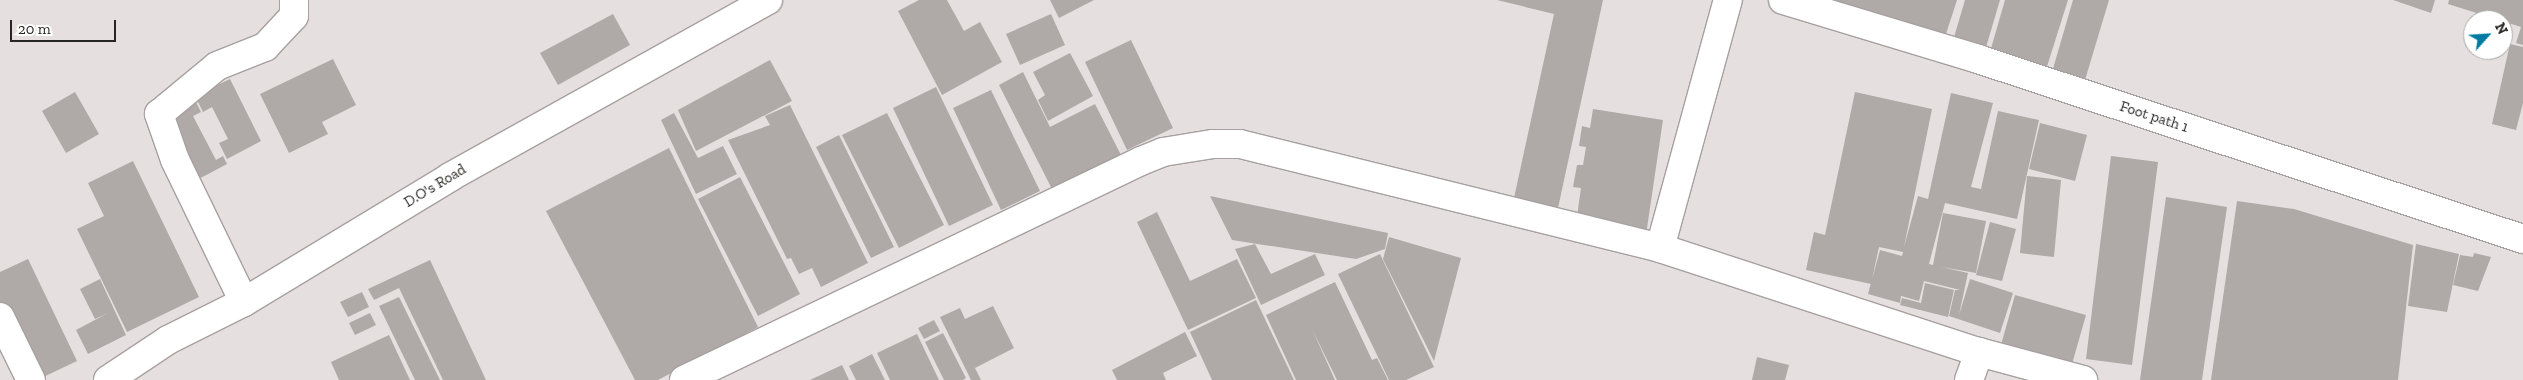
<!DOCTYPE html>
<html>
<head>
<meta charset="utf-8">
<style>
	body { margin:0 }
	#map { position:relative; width:2523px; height:380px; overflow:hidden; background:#e6dfdf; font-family:"Zilla Slab",serif }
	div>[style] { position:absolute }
	.building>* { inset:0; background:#afa9a8 }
	.roads { filter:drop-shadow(1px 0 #a7a0a0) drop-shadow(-1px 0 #a7a0a0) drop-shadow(0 1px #a7a0a0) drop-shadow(0 -1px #a7a0a0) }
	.street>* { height:28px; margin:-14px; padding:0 14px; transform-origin:14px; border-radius:14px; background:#fff }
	span { translate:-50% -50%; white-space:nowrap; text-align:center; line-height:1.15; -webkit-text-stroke:4px #fff; paint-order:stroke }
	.street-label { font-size:15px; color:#272524 }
	.north { position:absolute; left:2463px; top:10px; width:50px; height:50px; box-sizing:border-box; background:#fff; border:1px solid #a9a8a7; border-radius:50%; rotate:64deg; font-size:14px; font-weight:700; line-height:20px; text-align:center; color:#272524 }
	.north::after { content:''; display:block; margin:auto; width:18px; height:22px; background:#017aa2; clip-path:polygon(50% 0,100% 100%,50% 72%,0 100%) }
	.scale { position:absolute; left:10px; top:20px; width:106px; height:22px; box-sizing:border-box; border:2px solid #272524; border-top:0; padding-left:6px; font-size:15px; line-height:18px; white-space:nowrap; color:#272524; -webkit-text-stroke:4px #fff; paint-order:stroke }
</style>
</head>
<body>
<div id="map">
	<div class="building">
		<i style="clip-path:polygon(919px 0,947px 0,964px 31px,980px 22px,1002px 62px,942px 95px,898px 11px)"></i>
		<i style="clip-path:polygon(1050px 0,1094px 0,1059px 18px)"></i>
		<i style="clip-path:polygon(1603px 0,1558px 208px,1514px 198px,1554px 14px,1497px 0)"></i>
		<i style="clip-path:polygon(1830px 0,1957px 0,1945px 37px)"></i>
		<i style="clip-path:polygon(1965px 0,2000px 0,1984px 54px,1952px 44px)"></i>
		<i style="clip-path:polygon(2005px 0,2068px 0,2044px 76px,1988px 59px)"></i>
		<i style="clip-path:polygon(2073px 0,2109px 0,2082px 90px,2050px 79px)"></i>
		<i style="clip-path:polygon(2393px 0,2435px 0,2431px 13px)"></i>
		<i style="clip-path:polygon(2449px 0,2523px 0,2523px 45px,2516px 43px,2521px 27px,2448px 4px)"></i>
		<i style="clip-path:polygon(613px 14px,630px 45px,558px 85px,540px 53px)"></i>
		<i style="clip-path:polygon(1051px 14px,1065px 45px,1020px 65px,1006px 34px)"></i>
		<i style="clip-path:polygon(1131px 40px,1173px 128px,1127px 150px,1085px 62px)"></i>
		<i style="clip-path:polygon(2510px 44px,2523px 47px,2523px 103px,2516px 130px,2492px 124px)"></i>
		<i style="clip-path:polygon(1070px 53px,1093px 96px,1048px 121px,1038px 100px,1045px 95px,1033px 72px)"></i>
		<i style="clip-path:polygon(333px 59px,356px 105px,322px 122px,328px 134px,289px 153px,260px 94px)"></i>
		<i style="clip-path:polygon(770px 60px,792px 101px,696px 151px,678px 110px)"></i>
		<i style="clip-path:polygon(1023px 72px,1050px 127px,1095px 104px,1121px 155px,1053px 191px,999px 85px)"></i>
		<i style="clip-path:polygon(230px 79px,261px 141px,227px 159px,219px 143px,228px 139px,212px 107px,203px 112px,195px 96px)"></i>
		<i style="clip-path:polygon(936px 87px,993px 205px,949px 226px,893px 108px)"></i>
		<i style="clip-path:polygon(991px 90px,1040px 191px,1001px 210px,953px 108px)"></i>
		<i style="clip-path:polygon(75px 92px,99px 134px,66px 153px,42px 111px)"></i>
		<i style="clip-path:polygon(1855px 92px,1932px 109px,1904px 247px,1918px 196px,1928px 199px,1951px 93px,1993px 103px,1971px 187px,1981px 189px,1998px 111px,2039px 120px,2017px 219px,1945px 203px,1929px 264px,1933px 265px,1943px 213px,1986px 221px,1976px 273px,1941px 267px,1968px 273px,1959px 315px,1970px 279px,2013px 293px,2000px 333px,1949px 316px,1955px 290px,1960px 290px,1924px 281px,1919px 301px,1901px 296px,1900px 303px,1868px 294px,1880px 250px,1902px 256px,1903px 252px,1879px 247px,1871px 284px,1806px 270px,1814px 232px,1825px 235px)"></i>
		<i style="clip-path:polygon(194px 98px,201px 112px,193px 116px,216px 160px,223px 156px,227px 164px,195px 181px,161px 115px)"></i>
		<i style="clip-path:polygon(790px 105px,868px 263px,821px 287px,812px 268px,799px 274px,791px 258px,787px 259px,728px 140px,770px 125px,765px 116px)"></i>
		<i style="clip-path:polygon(1593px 109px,1663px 120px,1646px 235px,1576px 223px,1581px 188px,1573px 187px,1577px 165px,1583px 165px,1586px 147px,1579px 146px,1582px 126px,1590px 128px)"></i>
		<i style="clip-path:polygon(674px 113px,698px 158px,723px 146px,737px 174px,696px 194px,661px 120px)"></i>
		<i style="clip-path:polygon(887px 113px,944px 225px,899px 248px,842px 135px)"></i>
		<i style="clip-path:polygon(2040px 123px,2087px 135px,2075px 181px,2029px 169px)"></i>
		<i style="clip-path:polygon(839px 135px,894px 247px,871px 258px,816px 147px)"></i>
		<i style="clip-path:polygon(669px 148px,758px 327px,658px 380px,635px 380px,546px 211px)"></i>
		<i style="clip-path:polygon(2111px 156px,2158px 162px,2132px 365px,2086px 359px)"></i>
		<i style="clip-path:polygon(133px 161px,199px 297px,127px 332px,77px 229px,104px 216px,88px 183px)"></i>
		<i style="clip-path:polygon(2027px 176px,2061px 180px,2054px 257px,2020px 253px)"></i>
		<i style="clip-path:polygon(740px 177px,800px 294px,758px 316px,698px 199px)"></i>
		<i style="clip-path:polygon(1210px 196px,1388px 233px,1385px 249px,1356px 259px,1232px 240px)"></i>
		<i style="clip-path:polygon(2166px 197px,2227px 207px,2202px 380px,2140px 380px)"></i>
		<i style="clip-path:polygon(2237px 201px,2294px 209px,2413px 245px,2398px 380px,2211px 380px)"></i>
		<i style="clip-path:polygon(1157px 212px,1190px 281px,1237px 259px,1256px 298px,1188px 330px,1137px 222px)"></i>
		<i style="clip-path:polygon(1990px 222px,2016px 229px,2002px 281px,1976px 275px)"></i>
		<i style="clip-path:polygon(1389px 237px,1461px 258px,1434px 361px,1383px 259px)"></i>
		<i style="clip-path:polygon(1255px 244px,1271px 274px,1315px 254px,1325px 275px,1261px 305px,1235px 249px)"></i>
		<i style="clip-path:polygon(2416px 244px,2459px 254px,2447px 312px,2408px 306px)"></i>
		<i style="clip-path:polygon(2474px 253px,2491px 257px,2478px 291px,2453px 285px,2460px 255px,2473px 257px)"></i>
		<i style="clip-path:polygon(1380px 254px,1434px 367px,1406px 380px,1389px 380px,1338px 274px)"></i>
		<i style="clip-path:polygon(28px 259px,77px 361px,37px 380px,0 302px,0 272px)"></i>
		<i style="clip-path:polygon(430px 260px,486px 380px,443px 380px,399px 288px,374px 300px,368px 289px)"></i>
		<i style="clip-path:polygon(100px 279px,126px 335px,88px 354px,76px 330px,108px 313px,95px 319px,80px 289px)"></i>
		<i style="clip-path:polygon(1335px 282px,1372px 360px,1377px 358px,1388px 380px,1337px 380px,1312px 329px,1335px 380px,1296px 380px,1266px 315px)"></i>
		<i style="clip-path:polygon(1925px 283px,1954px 290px,1948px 317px,1900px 305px,1902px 298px,1921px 303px)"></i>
		<i style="clip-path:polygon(362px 292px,369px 307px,348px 317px,340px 302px)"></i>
		<i style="clip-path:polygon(2015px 295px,2086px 315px,2072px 364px,2001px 345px)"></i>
		<i style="clip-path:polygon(399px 297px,440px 380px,415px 380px,379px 306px)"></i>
		<i style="clip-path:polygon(1256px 300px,1294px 380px,1212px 380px,1190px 332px)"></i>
		<i style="clip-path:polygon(993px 306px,1014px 348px,975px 368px,981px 380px,971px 380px,940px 317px,960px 308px,965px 319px)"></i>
		<i style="clip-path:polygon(370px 313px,376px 325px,355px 335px,349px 323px)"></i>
		<i style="clip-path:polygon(934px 320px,940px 331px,924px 339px,918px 328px)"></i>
		<i style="clip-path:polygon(1185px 332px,1197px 356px,1163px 373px,1166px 380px,1117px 380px,1112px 370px)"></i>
		<i style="clip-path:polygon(943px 333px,966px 378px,963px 380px,944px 380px,925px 342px)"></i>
		<i style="clip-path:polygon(917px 334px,939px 380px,890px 380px,877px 353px)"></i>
		<i style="clip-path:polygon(389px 335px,410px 380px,339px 380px,331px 362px)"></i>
		<i style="clip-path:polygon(872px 354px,885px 380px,856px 380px,849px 366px)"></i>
		<i style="clip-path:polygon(1757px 357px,1789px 365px,1785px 380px,1752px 380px)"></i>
		<i style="clip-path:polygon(842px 365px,849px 380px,810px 380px)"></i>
	</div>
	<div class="roads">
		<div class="street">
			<i style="left:1783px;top:0;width:204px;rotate:16.8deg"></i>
			<i style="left:1978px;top:59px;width:574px;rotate:18.28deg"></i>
			<i style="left:1660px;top:248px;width:257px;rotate:-74.7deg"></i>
			<i style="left:244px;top:302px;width:158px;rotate:-115.9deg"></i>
			<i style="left:175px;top:160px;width:49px;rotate:-109.2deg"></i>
			<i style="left:159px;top:114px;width:75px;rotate:-39.6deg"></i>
			<i style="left:217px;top:66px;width:52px;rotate:-21.6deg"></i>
			<i style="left:265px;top:47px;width:42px;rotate:-46.9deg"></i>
			<i style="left:294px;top:16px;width:16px;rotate:-90deg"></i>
			<i style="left:0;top:317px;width:70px;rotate:63.8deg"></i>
			<i style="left:108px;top:380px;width:72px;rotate:-33.7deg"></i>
			<i style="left:168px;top:340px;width:85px;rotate:-26.6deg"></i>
			<i style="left:244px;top:302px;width:241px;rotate:-31.2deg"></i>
			<i style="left:450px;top:177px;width:364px;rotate:-29.1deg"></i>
			<i style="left:684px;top:380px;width:507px;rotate:-25.6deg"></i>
			<i style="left:1141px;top:161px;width:24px;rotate:-22deg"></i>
			<i style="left:1163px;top:152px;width:51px;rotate:-9.1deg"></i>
			<i style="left:1213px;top:144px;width:27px"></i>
			<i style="left:1240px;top:144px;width:433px;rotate:13.9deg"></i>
			<i style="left:1660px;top:248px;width:336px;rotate:18.1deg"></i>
			<i style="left:1979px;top:352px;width:108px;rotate:15.1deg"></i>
			<i style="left:1969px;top:380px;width:30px;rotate:-70deg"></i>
		</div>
	</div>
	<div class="street-label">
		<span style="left:2154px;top:117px;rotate:18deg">Foot path 1</span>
		<span style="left:435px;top:186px;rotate:-31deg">D.O's Road</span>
	</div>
	<div class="north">N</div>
	<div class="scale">20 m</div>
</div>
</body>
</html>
